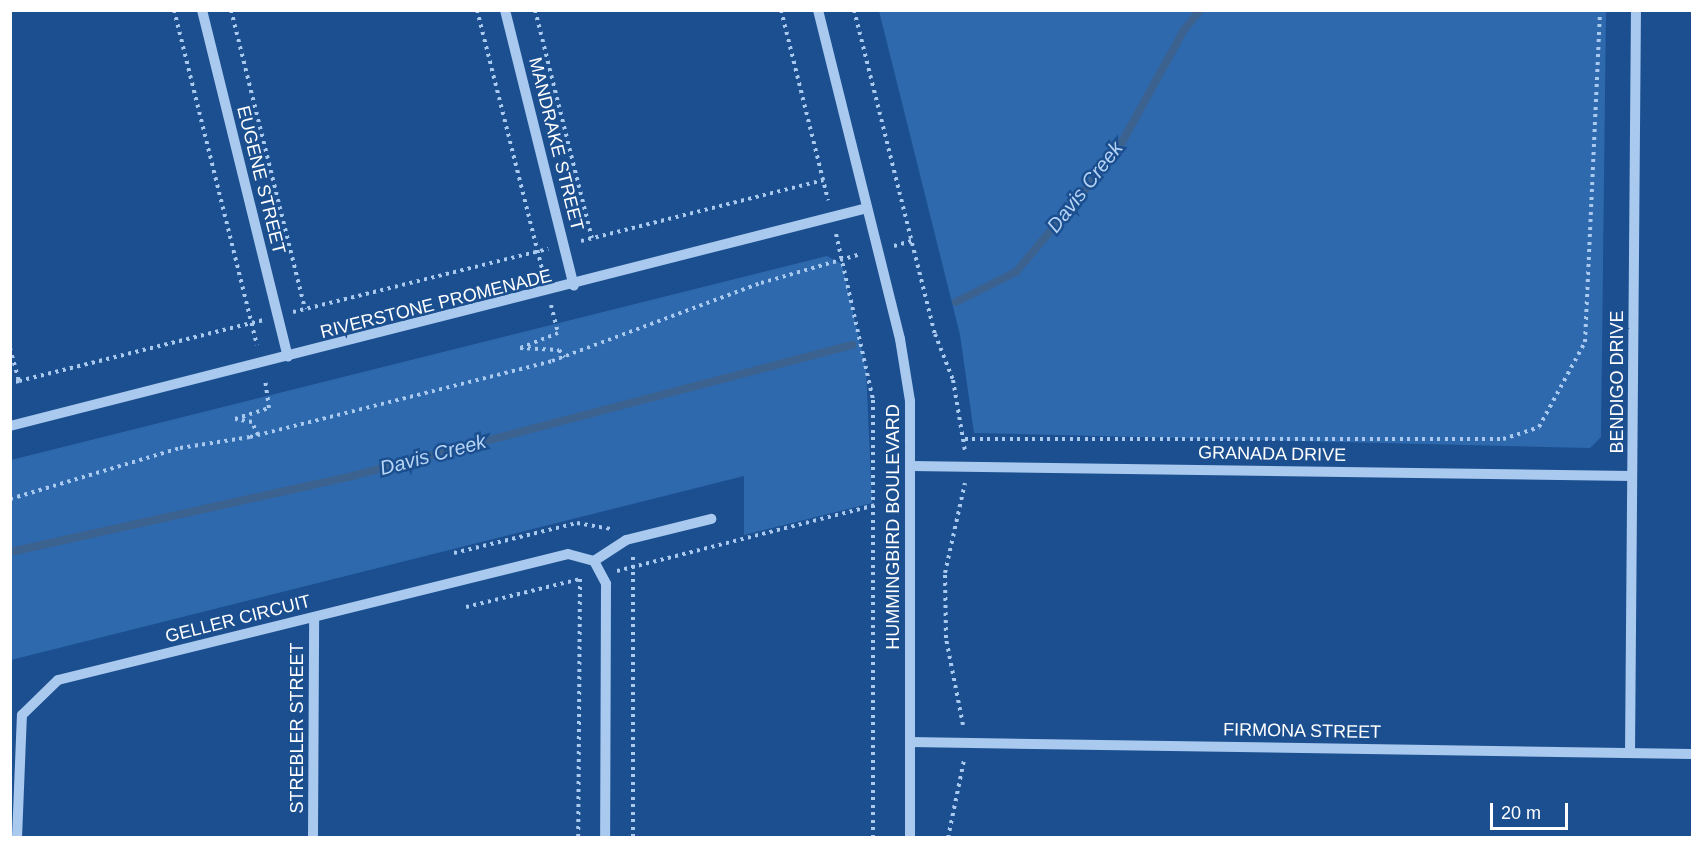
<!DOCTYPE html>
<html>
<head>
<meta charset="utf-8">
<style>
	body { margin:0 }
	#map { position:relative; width:1703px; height:848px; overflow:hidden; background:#1b4f8f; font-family:Arial,sans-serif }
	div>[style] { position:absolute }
	.green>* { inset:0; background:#2e69ad }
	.stream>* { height:8px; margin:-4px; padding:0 4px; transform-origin:4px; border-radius:4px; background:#3c6290 }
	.path>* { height:4px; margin-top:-2px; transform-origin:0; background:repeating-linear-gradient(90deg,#a9c9ee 0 3px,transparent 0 7.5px) }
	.minor>* { height:10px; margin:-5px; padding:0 5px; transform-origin:5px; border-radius:5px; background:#a9c9ee }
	span { translate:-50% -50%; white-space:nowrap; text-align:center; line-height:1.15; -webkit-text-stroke:5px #1b4f8f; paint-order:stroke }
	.street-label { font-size:18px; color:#fff }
	.water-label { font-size:20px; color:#b5d3f5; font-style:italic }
	.frame { position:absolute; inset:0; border:12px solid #fff; pointer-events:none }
	.scale { position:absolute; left:1490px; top:803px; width:78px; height:27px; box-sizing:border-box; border:3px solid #fff; border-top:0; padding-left:8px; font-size:18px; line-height:21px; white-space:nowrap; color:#fff; -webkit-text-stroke:4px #1b4f8f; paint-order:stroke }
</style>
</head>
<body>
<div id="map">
	<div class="green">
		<i style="clip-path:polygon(879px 11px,1606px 11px,1601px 437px,1590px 448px,974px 433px,960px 335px)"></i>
		<i style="clip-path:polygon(827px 256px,842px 264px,866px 369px,872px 503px,744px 535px,744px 476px,11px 660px,11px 460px)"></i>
	</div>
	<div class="stream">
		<i style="left:956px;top:302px;width:67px;rotate:-26.6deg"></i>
		<i style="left:1016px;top:272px;width:155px;rotate:-50deg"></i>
		<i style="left:1116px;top:153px;width:141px;rotate:-61.1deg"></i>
		<i style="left:1184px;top:30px;width:26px;rotate:-51deg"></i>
		<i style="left:10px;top:552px;width:354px;rotate:-12.5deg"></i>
		<i style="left:356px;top:475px;width:513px;rotate:-14.69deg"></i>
	</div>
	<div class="path">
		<i style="left:174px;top:10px;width:345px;rotate:76.1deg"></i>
		<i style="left:231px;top:10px;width:308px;rotate:76.1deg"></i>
		<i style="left:477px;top:10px;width:270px;rotate:75.9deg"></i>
		<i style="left:535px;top:10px;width:235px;rotate:76deg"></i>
		<i style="left:781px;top:10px;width:196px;rotate:76.1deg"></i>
		<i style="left:854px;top:10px;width:334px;rotate:76deg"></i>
		<i style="left:935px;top:334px;width:49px;rotate:68.6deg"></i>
		<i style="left:953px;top:380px;width:72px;rotate:80.4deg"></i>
		<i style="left:836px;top:234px;width:170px;rotate:77.4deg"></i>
		<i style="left:873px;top:400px;width:438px;rotate:90deg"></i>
		<i style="left:581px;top:241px;width:250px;rotate:-14.1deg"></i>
		<i style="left:894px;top:246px;width:19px;rotate:-16deg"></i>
		<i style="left:551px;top:305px;width:29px;rotate:76deg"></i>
		<i style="left:558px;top:333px;width:41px;rotate:158.5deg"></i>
		<i style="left:520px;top:348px;width:39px;rotate:3deg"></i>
		<i style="left:559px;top:350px;width:9px;rotate:54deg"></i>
		<i style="left:293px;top:312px;width:263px;rotate:-13.9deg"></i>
		<i style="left:10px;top:348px;width:34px;rotate:75deg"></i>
		<i style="left:19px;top:381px;width:9px;rotate:167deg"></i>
		<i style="left:19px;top:381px;width:252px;rotate:-14deg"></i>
		<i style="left:258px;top:435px;width:14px;rotate:-115deg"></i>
		<i style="left:252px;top:422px;width:17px;rotate:-170deg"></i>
		<i style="left:235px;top:419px;width:36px;rotate:-18deg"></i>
		<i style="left:269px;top:408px;width:30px;rotate:-98deg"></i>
		<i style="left:965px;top:439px;width:538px"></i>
		<i style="left:1503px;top:439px;width:38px;rotate:-18deg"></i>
		<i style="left:1539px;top:427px;width:97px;rotate:-61.6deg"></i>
		<i style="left:1585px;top:342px;width:332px;rotate:-87.4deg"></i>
		<i style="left:10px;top:499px;width:177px;rotate:-16.7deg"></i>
		<i style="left:180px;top:448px;width:71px;rotate:-8.9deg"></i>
		<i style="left:250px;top:437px;width:311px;rotate:-14.1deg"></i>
		<i style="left:552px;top:361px;width:223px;rotate:-20.5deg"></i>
		<i style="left:761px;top:283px;width:104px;rotate:-16.2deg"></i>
		<i style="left:454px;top:553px;width:127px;rotate:-13.7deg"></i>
		<i style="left:577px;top:523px;width:34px;rotate:10deg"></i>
		<i style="left:633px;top:557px;width:281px;rotate:90deg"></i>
		<i style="left:617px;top:571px;width:266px;rotate:-14.3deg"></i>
		<i style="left:466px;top:607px;width:117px;rotate:-13.8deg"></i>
		<i style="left:580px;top:579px;width:259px;rotate:90.4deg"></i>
		<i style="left:963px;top:725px;width:89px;rotate:-101.1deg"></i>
		<i style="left:946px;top:638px;width:65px;rotate:-90.9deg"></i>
		<i style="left:945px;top:573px;width:92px;rotate:-77.5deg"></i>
		<i style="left:948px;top:838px;width:80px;rotate:-78.4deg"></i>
	</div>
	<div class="minor">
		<i style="left:202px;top:10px;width:357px;rotate:76.1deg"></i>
		<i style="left:505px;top:10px;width:284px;rotate:76deg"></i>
		<i style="left:818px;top:10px;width:339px;rotate:76deg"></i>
		<i style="left:900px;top:339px;width:63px;rotate:80.8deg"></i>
		<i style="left:910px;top:401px;width:437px;rotate:90deg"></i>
		<i style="left:10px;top:426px;width:884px;rotate:-14.27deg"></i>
		<i style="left:911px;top:466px;width:721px;rotate:0.79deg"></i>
		<i style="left:594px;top:561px;width:38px;rotate:-33deg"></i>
		<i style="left:626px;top:540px;width:88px;rotate:-13.9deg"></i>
		<i style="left:910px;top:742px;width:782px;rotate:0.88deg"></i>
		<i style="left:1630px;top:753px;width:743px;rotate:-89.54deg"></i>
		<i style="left:17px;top:838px;width:123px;rotate:-87.7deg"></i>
		<i style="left:22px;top:715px;width:50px;rotate:-44.2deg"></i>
		<i style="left:58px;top:680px;width:525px;rotate:-13.88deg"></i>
		<i style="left:568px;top:554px;width:27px;rotate:15deg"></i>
		<i style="left:594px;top:561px;width:26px;rotate:62deg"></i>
		<i style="left:606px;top:584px;width:254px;rotate:90.2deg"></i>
		<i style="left:313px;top:838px;width:220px;rotate:-89.7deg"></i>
	</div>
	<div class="street-label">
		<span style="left:556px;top:144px;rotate:76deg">MANDRAKE STREET</span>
		<span style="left:261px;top:180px;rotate:76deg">EUGENE STREET</span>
		<span style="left:436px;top:304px;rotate:-14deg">RIVERSTONE PROMENADE</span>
		<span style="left:1617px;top:382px;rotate:-90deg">BENDIGO DRIVE</span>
		<span style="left:1272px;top:454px;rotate:1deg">GRANADA DRIVE</span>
		<span style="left:893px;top:527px;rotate:-90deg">HUMMINGBIRD BOULEVARD</span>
		<span style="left:238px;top:619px;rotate:-14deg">GELLER CIRCUIT</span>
		<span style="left:297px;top:728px;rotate:-90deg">STREBLER STREET</span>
		<span style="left:1302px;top:731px;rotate:1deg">FIRMONA STREET</span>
	</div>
	<div class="water-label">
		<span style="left:1085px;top:187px;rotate:-52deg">Davis Creek</span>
		<span style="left:433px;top:455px;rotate:-15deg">Davis Creek</span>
	</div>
	<div class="frame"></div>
	<div class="scale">20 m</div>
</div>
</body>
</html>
